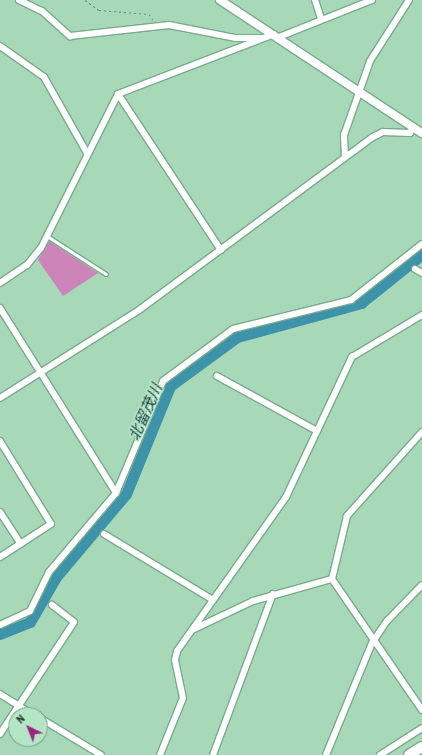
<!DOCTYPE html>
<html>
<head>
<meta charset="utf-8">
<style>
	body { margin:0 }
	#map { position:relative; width:422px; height:755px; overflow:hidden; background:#a7d9b9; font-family:"Archivo Narrow","Noto Sans JP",sans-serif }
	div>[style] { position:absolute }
	.green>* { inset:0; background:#cc84b9 }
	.river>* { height:11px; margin:-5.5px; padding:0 5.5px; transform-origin:5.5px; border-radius:5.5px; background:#3d93a9 }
	.path>* { height:1px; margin-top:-0.5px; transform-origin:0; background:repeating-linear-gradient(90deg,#678c75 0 2px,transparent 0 5px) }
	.roads { filter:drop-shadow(1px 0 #7aaa8c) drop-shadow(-1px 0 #7aaa8c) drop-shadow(0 1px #7aaa8c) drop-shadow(0 -1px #7aaa8c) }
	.service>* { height:3px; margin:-1.5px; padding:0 1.5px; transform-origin:1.5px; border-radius:1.5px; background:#fff }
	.minor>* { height:6px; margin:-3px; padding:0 3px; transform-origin:3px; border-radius:3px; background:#fff }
	.tertiary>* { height:8px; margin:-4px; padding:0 4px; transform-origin:4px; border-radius:4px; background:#fff }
	.trunk>* { height:10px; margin:-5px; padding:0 5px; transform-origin:5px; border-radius:5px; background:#fff }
	span { translate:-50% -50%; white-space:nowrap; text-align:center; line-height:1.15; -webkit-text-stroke:3px #b4e6c6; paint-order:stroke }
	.water-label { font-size:15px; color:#243f46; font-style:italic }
	.north { position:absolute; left:8px; top:707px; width:40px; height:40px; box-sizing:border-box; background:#b4e6c6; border:1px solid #769c84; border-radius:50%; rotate:317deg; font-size:11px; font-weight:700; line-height:16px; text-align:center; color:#192d21 }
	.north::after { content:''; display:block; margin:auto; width:14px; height:18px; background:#992683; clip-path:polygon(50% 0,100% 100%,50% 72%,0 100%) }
</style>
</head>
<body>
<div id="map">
	<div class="green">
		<i style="clip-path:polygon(49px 241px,98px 273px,63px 296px,38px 260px)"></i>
	</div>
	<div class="river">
		<i style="left:0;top:634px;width:32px;rotate:-22deg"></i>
		<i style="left:30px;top:622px;width:52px;rotate:-60deg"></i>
		<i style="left:56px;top:577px;width:109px;rotate:-49.9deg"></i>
		<i style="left:126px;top:494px;width:117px;rotate:-67.8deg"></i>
		<i style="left:170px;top:386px;width:83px;rotate:-36.2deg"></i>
		<i style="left:237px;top:337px;width:129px;rotate:-15.3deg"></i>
		<i style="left:361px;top:303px;width:78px;rotate:-38.8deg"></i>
	</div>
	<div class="path">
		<i style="left:85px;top:0;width:17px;rotate:36deg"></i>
		<i style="left:99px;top:10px;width:50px;rotate:4.6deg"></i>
		<i style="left:149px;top:14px;width:7px;rotate:56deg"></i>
	</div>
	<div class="roads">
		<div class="service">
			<i style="left:47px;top:236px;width:70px;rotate:32.8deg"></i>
		</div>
		<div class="minor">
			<i style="left:19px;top:0;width:25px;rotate:26deg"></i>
			<i style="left:42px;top:11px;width:38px;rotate:42deg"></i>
			<i style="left:70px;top:36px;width:100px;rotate:-6.3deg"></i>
			<i style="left:169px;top:25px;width:67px;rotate:11.1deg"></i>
			<i style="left:235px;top:38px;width:28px"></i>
			<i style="left:315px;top:0;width:20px;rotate:72deg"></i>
			<i style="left:279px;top:37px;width:100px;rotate:-21.7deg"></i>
			<i style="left:0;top:46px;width:54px;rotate:35.2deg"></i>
			<i style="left:44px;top:77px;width:87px;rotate:60.5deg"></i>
			<i style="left:118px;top:94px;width:187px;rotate:56.6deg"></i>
			<i style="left:345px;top:157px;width:22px;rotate:-93deg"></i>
			<i style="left:344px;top:135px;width:78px;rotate:-70.6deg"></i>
			<i style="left:370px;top:61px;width:72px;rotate:-57.4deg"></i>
			<i style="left:415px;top:269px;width:8px;rotate:30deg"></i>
			<i style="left:0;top:283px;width:32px;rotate:-34deg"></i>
			<i style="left:27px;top:265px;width:22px;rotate:-51deg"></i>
			<i style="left:41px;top:248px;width:172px;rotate:-63.4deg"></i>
			<i style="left:118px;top:94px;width:167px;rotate:-21deg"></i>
			<i style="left:0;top:308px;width:218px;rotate:57.9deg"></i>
			<i style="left:217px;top:376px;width:114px;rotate:28.8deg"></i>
			<i style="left:0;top:398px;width:165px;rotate:-32.3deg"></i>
			<i style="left:139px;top:310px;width:291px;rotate:-36.5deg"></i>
			<i style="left:373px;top:137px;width:11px;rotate:-27deg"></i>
			<i style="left:383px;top:132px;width:27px;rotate:2deg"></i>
			<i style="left:410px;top:133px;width:7px;rotate:-63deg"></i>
			<i style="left:422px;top:432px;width:113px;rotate:131.8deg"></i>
			<i style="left:347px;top:516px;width:65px;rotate:103.4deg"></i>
			<i style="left:332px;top:579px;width:159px;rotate:55.5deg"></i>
			<i style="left:0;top:441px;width:97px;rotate:58.4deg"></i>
			<i style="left:51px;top:524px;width:61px;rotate:147.1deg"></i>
			<i style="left:0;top:512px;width:38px;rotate:57deg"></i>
			<i style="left:104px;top:534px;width:127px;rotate:31.2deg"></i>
			<i style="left:0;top:625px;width:33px;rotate:-25deg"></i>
			<i style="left:30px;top:611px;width:43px;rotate:-64deg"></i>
			<i style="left:49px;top:572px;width:104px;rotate:-49.7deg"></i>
			<i style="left:116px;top:493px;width:121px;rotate:-67.2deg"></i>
			<i style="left:163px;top:381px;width:87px;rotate:-36.6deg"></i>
			<i style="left:233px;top:329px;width:122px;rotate:-13.8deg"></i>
			<i style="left:351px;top:300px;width:90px;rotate:-38.3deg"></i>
			<i style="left:194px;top:629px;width:65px;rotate:-25.4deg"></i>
			<i style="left:253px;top:601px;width:82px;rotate:-15.6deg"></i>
			<i style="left:0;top:694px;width:40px;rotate:32deg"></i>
			<i style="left:40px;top:718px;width:71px;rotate:31.2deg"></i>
			<i style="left:0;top:734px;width:134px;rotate:-56.5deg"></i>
			<i style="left:74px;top:622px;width:28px;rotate:-142deg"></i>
			<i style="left:160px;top:755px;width:61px;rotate:-68deg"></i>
			<i style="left:183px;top:698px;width:39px;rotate:-102deg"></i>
			<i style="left:175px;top:660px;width:9px;rotate:-77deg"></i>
			<i style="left:177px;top:651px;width:189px;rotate:-54.7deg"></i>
			<i style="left:286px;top:497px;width:155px;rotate:-64.8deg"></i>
			<i style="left:352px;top:357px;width:82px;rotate:-31deg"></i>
			<i style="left:213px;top:755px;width:172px;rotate:-69.6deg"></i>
			<i style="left:326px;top:755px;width:121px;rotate:-67.7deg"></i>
			<i style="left:372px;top:643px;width:27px;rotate:-56deg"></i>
			<i style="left:387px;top:621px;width:50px;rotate:-45.8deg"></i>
			<i style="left:380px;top:755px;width:50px;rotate:-32.7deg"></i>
		</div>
		<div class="tertiary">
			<i style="left:220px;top:0;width:242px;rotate:33.4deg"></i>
		</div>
		<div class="trunk">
			<i style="left:409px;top:755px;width:15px;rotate:-32deg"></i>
		</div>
	</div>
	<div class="water-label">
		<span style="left:145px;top:412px;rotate:-66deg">北留茂川</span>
	</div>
	<div class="north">N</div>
</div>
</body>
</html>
